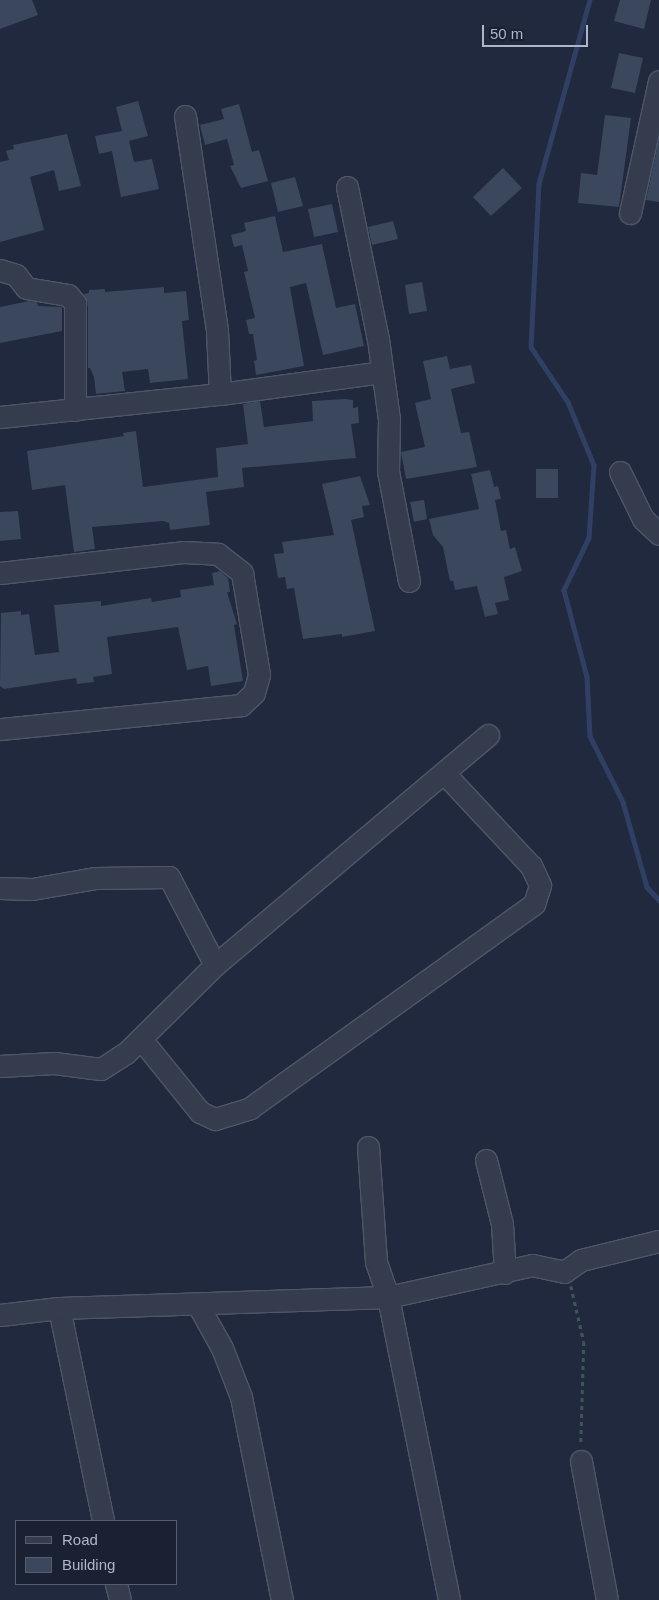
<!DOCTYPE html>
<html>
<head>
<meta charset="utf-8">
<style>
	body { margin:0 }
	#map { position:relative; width:659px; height:1600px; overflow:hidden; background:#20293d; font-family:Helvetica,sans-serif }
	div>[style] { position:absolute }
	.stream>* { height:4.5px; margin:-2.25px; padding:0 2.25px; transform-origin:2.25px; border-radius:2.25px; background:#304064 }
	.building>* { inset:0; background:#3b475d }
	.path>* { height:2.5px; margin-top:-1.25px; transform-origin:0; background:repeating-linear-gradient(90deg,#40555b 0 4px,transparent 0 8px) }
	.roads { filter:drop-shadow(1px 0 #4f5668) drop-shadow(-1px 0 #4f5668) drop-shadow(0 1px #4f5668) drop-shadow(0 -1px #4f5668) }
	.minor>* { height:21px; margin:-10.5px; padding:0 10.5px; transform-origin:10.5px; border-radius:10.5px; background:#343c4d }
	span { translate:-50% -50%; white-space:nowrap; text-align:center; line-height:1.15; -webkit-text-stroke:5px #192132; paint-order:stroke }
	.legend { position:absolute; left:15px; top:1520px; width:162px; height:65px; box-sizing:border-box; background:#192132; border:1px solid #555d6e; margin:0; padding:6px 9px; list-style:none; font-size:15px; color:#afb6c9 }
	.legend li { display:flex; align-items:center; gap:10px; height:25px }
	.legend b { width:25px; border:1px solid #555d6e }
	.scale { position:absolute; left:482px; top:25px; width:106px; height:22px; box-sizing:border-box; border:2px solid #afb6c9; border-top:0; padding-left:6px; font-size:15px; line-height:18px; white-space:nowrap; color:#afb6c9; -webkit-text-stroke:4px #192132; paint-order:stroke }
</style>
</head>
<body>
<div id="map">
	<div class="stream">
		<i style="left:590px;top:0;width:191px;rotate:105.5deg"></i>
		<i style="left:539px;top:184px;width:163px;rotate:92.8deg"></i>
		<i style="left:531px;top:347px;width:66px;rotate:56.1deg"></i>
		<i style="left:568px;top:402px;width:68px;rotate:67.6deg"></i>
		<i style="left:594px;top:465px;width:73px;rotate:93.9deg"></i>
		<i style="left:589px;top:538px;width:58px;rotate:115.7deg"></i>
		<i style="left:564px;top:590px;width:90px;rotate:75.2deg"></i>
		<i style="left:587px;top:677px;width:59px;rotate:87.1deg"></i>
		<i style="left:590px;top:736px;width:74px;rotate:63.4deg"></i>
		<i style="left:623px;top:802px;width:88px;rotate:74.2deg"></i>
		<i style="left:647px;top:887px;width:18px;rotate:47deg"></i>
	</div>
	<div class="building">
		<i style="clip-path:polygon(0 0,32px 0,38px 15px,0 29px)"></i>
		<i style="clip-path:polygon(620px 0,651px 0,644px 29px,614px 21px)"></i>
		<i style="clip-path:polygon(619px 53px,643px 58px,635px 93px,611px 88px)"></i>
		<i style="clip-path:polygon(138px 101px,148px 136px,129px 141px,134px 162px,152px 159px,159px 189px,121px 197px,112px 151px,99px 154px,95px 136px,122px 131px,116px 107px)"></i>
		<i style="clip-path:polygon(239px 104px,252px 152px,259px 150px,268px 181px,241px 188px,230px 166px,234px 165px,227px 139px,205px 145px,200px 125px,224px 119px,221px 109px)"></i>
		<i style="clip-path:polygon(605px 115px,631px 118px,619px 207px,578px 203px,581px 173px,597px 175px)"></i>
		<i style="clip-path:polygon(67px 134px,81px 186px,59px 191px,54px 170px,30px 177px,44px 230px,0 242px,0 162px,9px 160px,6px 151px,14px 149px,13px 145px)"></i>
		<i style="clip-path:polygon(659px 139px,659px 202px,646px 200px)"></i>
		<i style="clip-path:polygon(503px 168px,522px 188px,491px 216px,473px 197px)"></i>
		<i style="clip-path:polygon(295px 177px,303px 206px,278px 212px,271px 183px)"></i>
		<i style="clip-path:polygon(332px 204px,338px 232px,314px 237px,308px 209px)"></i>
		<i style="clip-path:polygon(275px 216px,283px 252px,322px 244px,336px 308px,355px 304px,364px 346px,323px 355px,306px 283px,290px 287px,304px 366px,256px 375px,254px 361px,257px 360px,253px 334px,249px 334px,246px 320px,255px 318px,244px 272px,248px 271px,242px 245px,234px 247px,231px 235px,246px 231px,244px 223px)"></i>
		<i style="clip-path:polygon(393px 221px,398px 239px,372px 245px,368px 227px)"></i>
		<i style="clip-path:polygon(422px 282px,427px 311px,409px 314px,405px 285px)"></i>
		<i style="clip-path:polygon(164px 287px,164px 293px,186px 291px,189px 320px,182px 321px,188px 379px,150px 383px,148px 369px,122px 372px,125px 391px,96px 394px,94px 377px,90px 368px,88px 368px,88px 303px,84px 294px,89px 293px,89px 290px,105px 289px,105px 292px)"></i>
		<i style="clip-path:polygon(29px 301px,37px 302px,38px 306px,62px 307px,62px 331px,0 343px,0 307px)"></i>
		<i style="clip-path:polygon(447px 356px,450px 369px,471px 365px,475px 383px,451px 389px,461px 433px,469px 432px,477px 467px,406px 479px,401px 452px,425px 447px,415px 403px,431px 399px,423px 361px)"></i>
		<i style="clip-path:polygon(345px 399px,353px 400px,353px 408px,358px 407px,359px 423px,351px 424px,356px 458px,242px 468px,244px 487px,206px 492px,210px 525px,170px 530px,169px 523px,163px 521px,92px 527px,95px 549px,74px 552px,65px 485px,32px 490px,27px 451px,124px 436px,123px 433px,136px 431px,143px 487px,218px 477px,216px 448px,248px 444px,243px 404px,260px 401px,264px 427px,313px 421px,312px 401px)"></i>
		<i style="clip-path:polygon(536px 469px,558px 469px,558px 498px,536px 498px)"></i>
		<i style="clip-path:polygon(490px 470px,494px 487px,498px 486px,501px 499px,495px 500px,501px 531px,506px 530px,510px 549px,515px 547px,522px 571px,504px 577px,509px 600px,495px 603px,498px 614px,485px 617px,477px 586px,455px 590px,453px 581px,450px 581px,443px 547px,433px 535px,429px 519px,479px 509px,471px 474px)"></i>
		<i style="clip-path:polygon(360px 476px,370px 505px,362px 506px,364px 517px,351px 520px,375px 631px,342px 637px,342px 634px,303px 639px,294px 588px,287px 589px,285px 577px,278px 578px,274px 554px,284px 553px,282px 542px,334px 535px,322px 484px)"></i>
		<i style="clip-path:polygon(424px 500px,427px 519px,414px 522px,410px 502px)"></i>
		<i style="clip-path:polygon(18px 511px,21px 539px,0 541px,0 512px)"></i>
		<i style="clip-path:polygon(220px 571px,228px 578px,230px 592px,227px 592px,237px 624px,234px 625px,243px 681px,211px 686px,208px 666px,187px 670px,178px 627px,107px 637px,112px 674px,93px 677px,94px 682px,77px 684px,76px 678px,4px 689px,0 686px,1px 613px,21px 611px,21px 615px,29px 614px,35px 655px,59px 652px,54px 605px,101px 601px,101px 606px,151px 598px,152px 602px,181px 597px,180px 590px,214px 585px,212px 573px)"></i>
	</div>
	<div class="path">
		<i style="left:571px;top:1286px;width:57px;rotate:76.9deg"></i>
		<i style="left:584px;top:1342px;width:102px;rotate:91.7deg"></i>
	</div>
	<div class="roads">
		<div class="minor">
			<i style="left:185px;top:116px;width:217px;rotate:81.5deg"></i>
			<i style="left:217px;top:331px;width:63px;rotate:87.3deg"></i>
			<i style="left:347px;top:187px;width:155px;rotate:78.5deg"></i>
			<i style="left:378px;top:339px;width:81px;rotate:82.2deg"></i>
			<i style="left:389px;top:419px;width:52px;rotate:91.1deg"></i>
			<i style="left:388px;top:471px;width:112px;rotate:79.2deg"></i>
			<i style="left:630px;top:213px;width:135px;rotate:-77.6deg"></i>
			<i style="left:0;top:270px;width:17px;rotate:17deg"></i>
			<i style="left:16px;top:275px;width:16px;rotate:52deg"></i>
			<i style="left:26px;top:288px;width:43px;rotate:9.5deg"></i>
			<i style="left:68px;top:295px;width:11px;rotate:49deg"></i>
			<i style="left:75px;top:303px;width:107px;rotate:90deg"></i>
			<i style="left:0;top:417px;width:221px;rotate:-6deg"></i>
			<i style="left:220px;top:394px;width:163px;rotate:-7.7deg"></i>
			<i style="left:620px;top:472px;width:52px;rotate:63.9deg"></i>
			<i style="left:643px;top:519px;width:22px;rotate:43deg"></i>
			<i style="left:0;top:573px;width:184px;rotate:-6.5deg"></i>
			<i style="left:183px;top:552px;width:35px;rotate:3deg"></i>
			<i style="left:218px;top:554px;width:31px;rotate:38deg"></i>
			<i style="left:242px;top:573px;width:103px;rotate:80.5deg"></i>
			<i style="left:259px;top:675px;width:19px;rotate:106deg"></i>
			<i style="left:254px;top:693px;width:18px;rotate:137deg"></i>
			<i style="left:241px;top:705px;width:242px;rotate:174.3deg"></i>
			<i style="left:0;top:888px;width:32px;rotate:2deg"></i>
			<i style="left:32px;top:889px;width:65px;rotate:-9.8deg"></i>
			<i style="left:96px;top:878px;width:73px;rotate:-0.8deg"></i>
			<i style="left:169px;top:877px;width:99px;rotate:62.4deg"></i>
			<i style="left:141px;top:1039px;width:94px;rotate:51.1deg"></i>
			<i style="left:200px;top:1112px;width:17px;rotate:25deg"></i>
			<i style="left:215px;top:1119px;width:37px;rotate:-17deg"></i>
			<i style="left:250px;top:1108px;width:350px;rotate:-35.7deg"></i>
			<i style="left:534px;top:904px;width:20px;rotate:-72deg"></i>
			<i style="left:540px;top:885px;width:21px;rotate:-115deg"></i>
			<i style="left:531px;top:866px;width:127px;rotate:-133.1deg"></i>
			<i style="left:0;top:1066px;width:54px;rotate:-3.2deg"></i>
			<i style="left:54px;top:1063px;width:47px;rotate:7.3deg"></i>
			<i style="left:101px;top:1069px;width:30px;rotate:-33deg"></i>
			<i style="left:126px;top:1053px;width:125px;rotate:-44.7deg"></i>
			<i style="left:215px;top:965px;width:357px;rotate:-40.1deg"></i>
			<i style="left:368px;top:1147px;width:115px;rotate:86deg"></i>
			<i style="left:376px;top:1262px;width:37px;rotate:71deg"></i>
			<i style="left:388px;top:1297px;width:309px;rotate:78.6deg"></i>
			<i style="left:486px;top:1160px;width:66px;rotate:76deg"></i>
			<i style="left:502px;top:1224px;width:49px;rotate:86.5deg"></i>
			<i style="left:198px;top:1305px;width:49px;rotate:60.8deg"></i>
			<i style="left:222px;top:1348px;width:53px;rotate:68.8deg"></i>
			<i style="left:241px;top:1397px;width:207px;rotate:78.6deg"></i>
			<i style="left:59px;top:1308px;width:217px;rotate:78.3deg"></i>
			<i style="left:0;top:1315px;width:59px;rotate:-6.8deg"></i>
			<i style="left:59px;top:1308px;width:329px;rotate:-1.9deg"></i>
			<i style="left:388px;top:1297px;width:148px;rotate:-12.5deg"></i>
			<i style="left:532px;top:1265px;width:33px;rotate:12deg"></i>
			<i style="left:564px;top:1272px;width:21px;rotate:-35deg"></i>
			<i style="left:581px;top:1260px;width:80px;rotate:-13.7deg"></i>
			<i style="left:581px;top:1461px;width:141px;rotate:79.4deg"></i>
			<i style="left:116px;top:1584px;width:16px;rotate:76deg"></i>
		</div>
	</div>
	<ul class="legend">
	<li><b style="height:6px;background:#343c4d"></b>Road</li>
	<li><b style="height:14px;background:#3b475d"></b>Building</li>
	</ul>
	<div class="scale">50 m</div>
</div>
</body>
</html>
